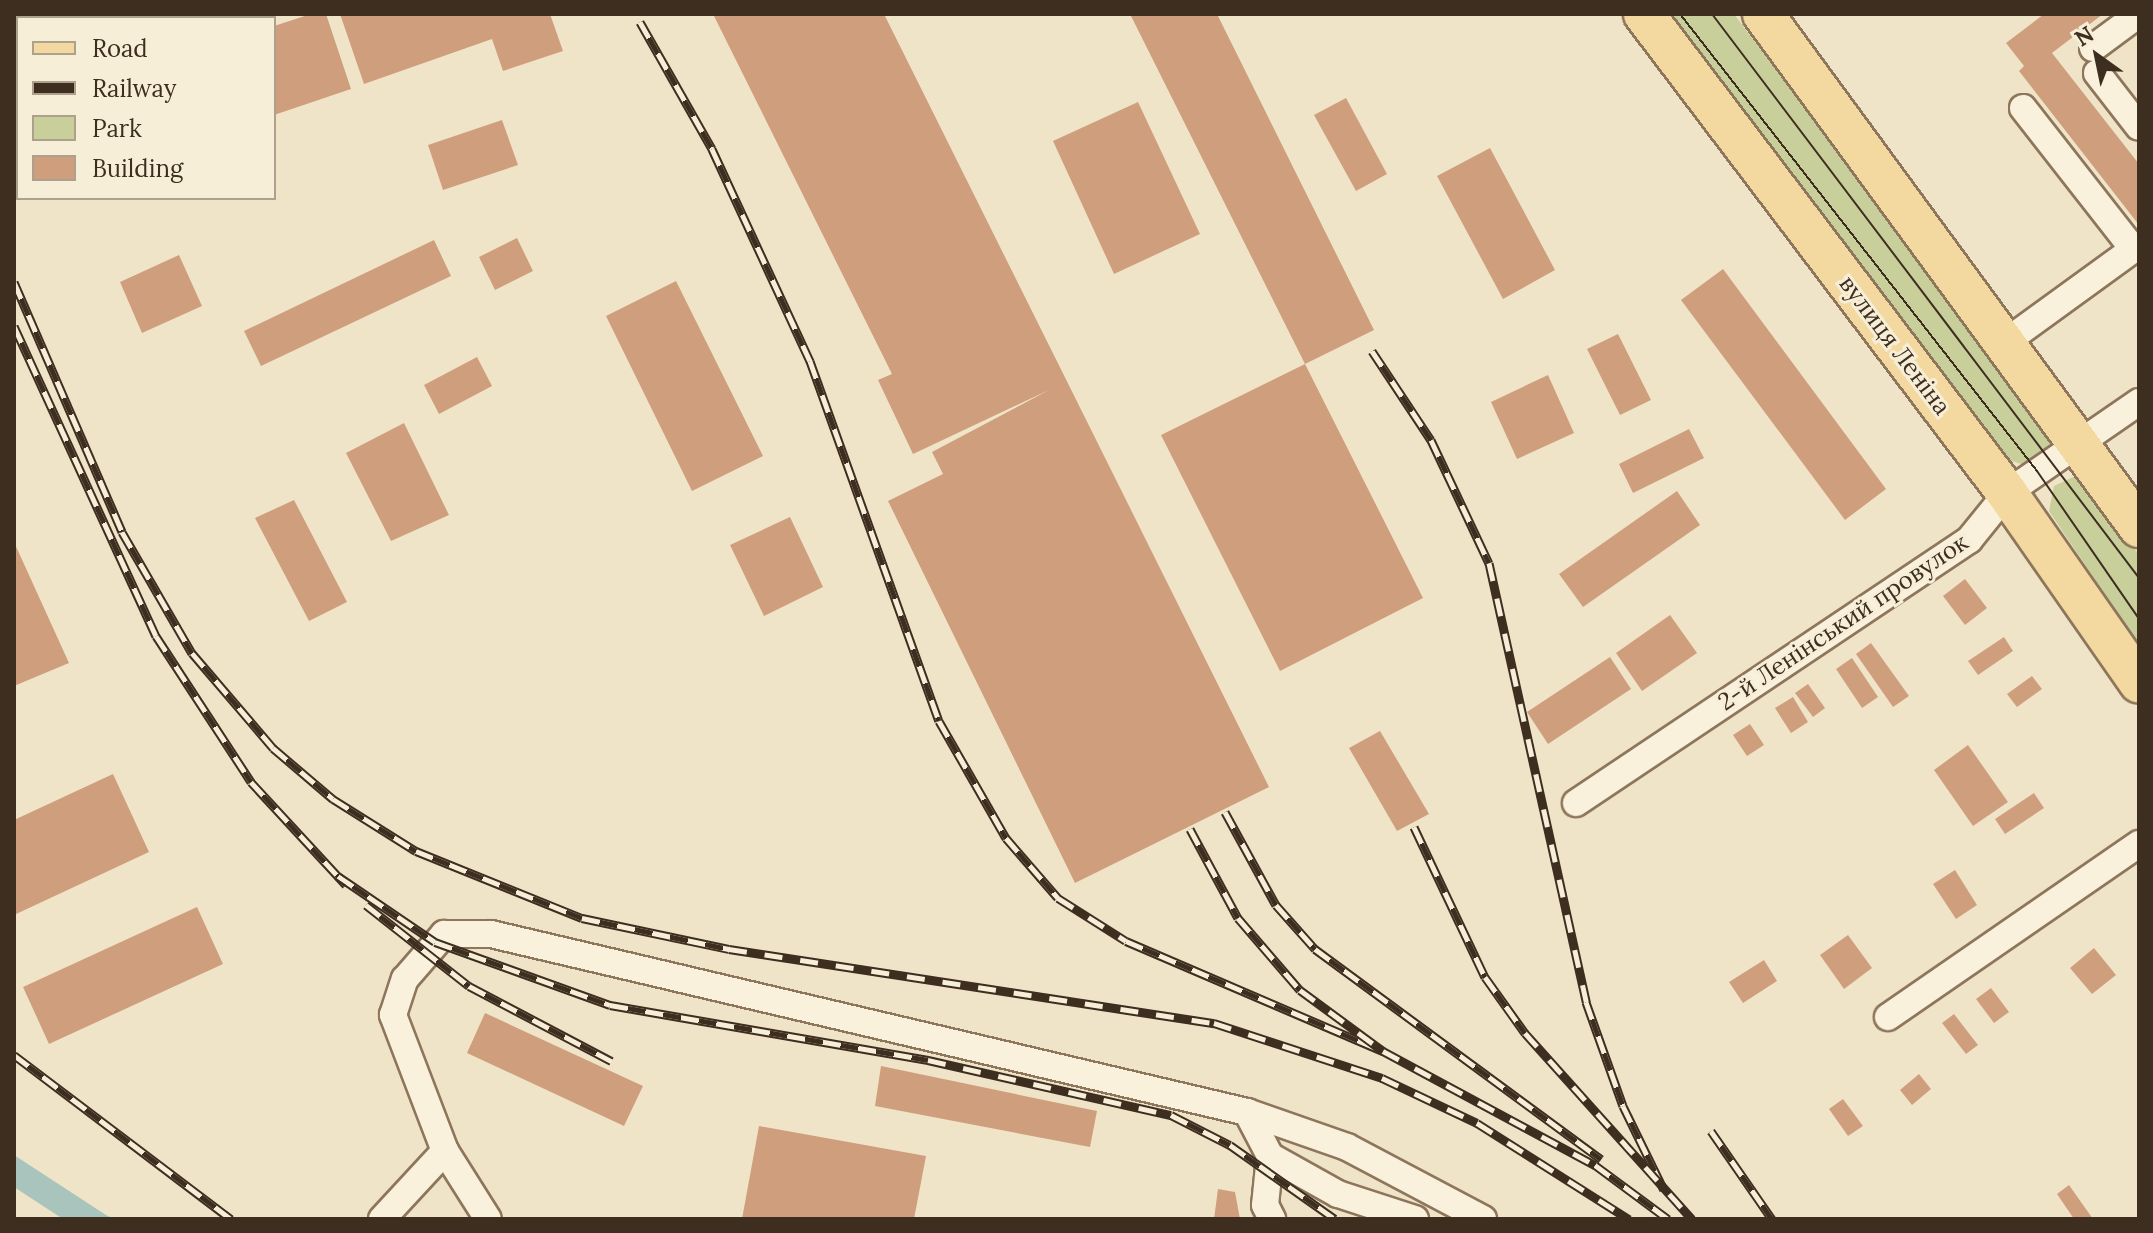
<!DOCTYPE html>
<html>
<head>
<meta charset="utf-8">
<style>
	body { margin:0 }
	#map { position:relative; width:2153px; height:1233px; overflow:hidden; background:#f0e4c8; font-family:Lora,serif }
	div>[style] { position:absolute }
	.green>* { inset:0; background:#c9cf9b }
	.water>* { inset:0; background:#a9c4bc }
	.building>* { inset:0; background:#cf9f7d }
	.roads { filter:drop-shadow(2px 0 #8d765c) drop-shadow(-2px 0 #8d765c) drop-shadow(0 2px #8d765c) drop-shadow(0 -2px #8d765c) }
	.street>* { height:26px; margin:-13px; padding:0 13px; transform-origin:13px; border-radius:13px; background:#faf1dc }
	.primary>* { height:40px; margin:-20px; padding:0 20px; transform-origin:20px; border-radius:20px; background:#f3d9a0 }
	.tram>* { height:2px; margin:-1px; padding:0 1px; transform-origin:1px; border-radius:1px; background:#3d2e20 }
	.rail>* { height:9px; margin-top:-4.5px; transform-origin:0; background:repeating-linear-gradient(90deg,#f7eed8 0 18px,#3d2e20 0 36px); box-sizing:border-box; border-block:2px solid #3d2e20 }
	span { translate:-50% -50%; white-space:nowrap; text-align:center; line-height:1.15; -webkit-text-stroke:6px #f7eed8; paint-order:stroke }
	.street-label { font-size:24px; color:#3d2e20 }
	.frame { position:absolute; inset:0; border:16px solid #3d2e20; pointer-events:none }
	.legend { position:absolute; left:16px; top:16px; width:260px; height:184px; box-sizing:border-box; background:#f7eed8; border:2px solid #ada18e; margin:0; padding:10px 14px; list-style:none; font-size:24px; color:#3d2e20 }
	.legend li { display:flex; align-items:center; gap:16px; height:40px }
	.legend b { width:40px; border:2px solid #ada18e }
	.north { position:absolute; left:2057px; top:16px; width:80px; height:80px; -webkit-text-stroke:6px #f7eed8; paint-order:stroke; rotate:327deg; font-size:22px; font-weight:700; line-height:32px; text-align:center; color:#3d2e20 }
	.north::after { content:''; display:block; margin:auto; width:28px; height:36px; background:#3d2e20; clip-path:polygon(50% 0,100% 100%,50% 72%,0 100%) }
</style>
</head>
<body>
<div id="map">
	<div class="green">
		<i style="clip-path:polygon(1666px 14px,1734px 14px,2058px 446px,2030px 467px,2009px 460px)"></i>
		<i style="clip-path:polygon(2073px 477px,2085px 479px,2139px 555px,2139px 645px,2049px 511px,2054px 486px)"></i>
	</div>
	<div class="water">
		<i style="clip-path:polygon(14px 1155px,106px 1215px,114px 1219px,63px 1219px,14px 1187px)"></i>
	</div>
	<div class="building">
		<i style="clip-path:polygon(311px 14px,326px 14px,351px 89px,274px 115px,274px 26px)"></i>
		<i style="clip-path:polygon(340px 14px,550px 14px,563px 51px,503px 71px,492px 39px,364px 84px)"></i>
		<i style="clip-path:polygon(713px 14px,884px 14px,1269px 787px,1075px 883px,888px 501px,943px 474px,932px 452px,1049px 390px,913px 454px,878px 380px,892px 374px)"></i>
		<i style="clip-path:polygon(1130px 14px,1217px 14px,1374px 330px,1305px 364px,1423px 598px,1280px 671px,1161px 435px,1305px 364px)"></i>
		<i style="clip-path:polygon(2044px 14px,2103px 14px,2052px 53px,2139px 164px,2139px 225px,2019px 71px,2024px 66px,2006px 43px)"></i>
		<i style="clip-path:polygon(1346px 98px,1387px 174px,1356px 191px,1314px 115px)"></i>
		<i style="clip-path:polygon(1138px 102px,1200px 234px,1114px 274px,1053px 141px)"></i>
		<i style="clip-path:polygon(502px 120px,518px 165px,443px 190px,428px 145px)"></i>
		<i style="clip-path:polygon(1490px 148px,1555px 270px,1503px 299px,1437px 176px)"></i>
		<i style="clip-path:polygon(517px 238px,533px 271px,495px 290px,479px 257px)"></i>
		<i style="clip-path:polygon(434px 240px,451px 276px,261px 366px,244px 331px)"></i>
		<i style="clip-path:polygon(179px 255px,202px 306px,142px 333px,120px 282px)"></i>
		<i style="clip-path:polygon(1723px 269px,1886px 489px,1845px 520px,1681px 300px)"></i>
		<i style="clip-path:polygon(676px 281px,763px 456px,692px 491px,606px 316px)"></i>
		<i style="clip-path:polygon(1618px 334px,1651px 400px,1620px 415px,1587px 349px)"></i>
		<i style="clip-path:polygon(477px 357px,492px 386px,439px 414px,424px 385px)"></i>
		<i style="clip-path:polygon(1548px 375px,1574px 433px,1517px 459px,1491px 402px)"></i>
		<i style="clip-path:polygon(404px 423px,449px 515px,391px 541px,346px 453px)"></i>
		<i style="clip-path:polygon(1689px 429px,1704px 458px,1633px 493px,1619px 464px)"></i>
		<i style="clip-path:polygon(1677px 491px,1700px 525px,1583px 607px,1559px 574px)"></i>
		<i style="clip-path:polygon(294px 500px,347px 602px,309px 621px,255px 518px)"></i>
		<i style="clip-path:polygon(790px 517px,823px 587px,764px 616px,730px 545px)"></i>
		<i style="clip-path:polygon(14px 542px,69px 663px,14px 686px)"></i>
		<i style="clip-path:polygon(1965px 579px,1987px 608px,1965px 625px,1943px 596px)"></i>
		<i style="clip-path:polygon(1670px 615px,1697px 653px,1642px 691px,1616px 653px)"></i>
		<i style="clip-path:polygon(2004px 637px,2013px 651px,1978px 675px,1968px 661px)"></i>
		<i style="clip-path:polygon(1871px 643px,1909px 696px,1893px 707px,1856px 654px)"></i>
		<i style="clip-path:polygon(1610px 657px,1631px 689px,1548px 744px,1527px 712px)"></i>
		<i style="clip-path:polygon(1852px 658px,1878px 697px,1862px 708px,1836px 669px)"></i>
		<i style="clip-path:polygon(2032px 676px,2042px 689px,2017px 707px,2007px 694px)"></i>
		<i style="clip-path:polygon(1808px 684px,1825px 708px,1813px 717px,1795px 693px)"></i>
		<i style="clip-path:polygon(1793px 697px,1808px 722px,1791px 733px,1775px 708px)"></i>
		<i style="clip-path:polygon(1750px 724px,1764px 745px,1747px 756px,1733px 735px)"></i>
		<i style="clip-path:polygon(1380px 731px,1429px 814px,1397px 831px,1349px 748px)"></i>
		<i style="clip-path:polygon(1968px 745px,2008px 802px,1973px 826px,1934px 770px)"></i>
		<i style="clip-path:polygon(113px 774px,149px 852px,14px 915px,14px 820px)"></i>
		<i style="clip-path:polygon(2034px 793px,2044px 808px,2005px 834px,1995px 819px)"></i>
		<i style="clip-path:polygon(1955px 870px,1977px 905px,1956px 919px,1933px 884px)"></i>
		<i style="clip-path:polygon(197px 907px,223px 964px,49px 1044px,23px 987px)"></i>
		<i style="clip-path:polygon(1848px 935px,1872px 968px,1844px 989px,1820px 955px)"></i>
		<i style="clip-path:polygon(2094px 948px,2116px 975px,2092px 994px,2070px 968px)"></i>
		<i style="clip-path:polygon(1764px 960px,1777px 981px,1743px 1003px,1729px 982px)"></i>
		<i style="clip-path:polygon(1991px 988px,2009px 1012px,1994px 1023px,1976px 999px)"></i>
		<i style="clip-path:polygon(485px 1013px,643px 1086px,624px 1126px,467px 1053px)"></i>
		<i style="clip-path:polygon(1954px 1014px,1978px 1045px,1966px 1054px,1942px 1023px)"></i>
		<i style="clip-path:polygon(881px 1066px,1097px 1111px,1090px 1147px,875px 1106px)"></i>
		<i style="clip-path:polygon(1919px 1074px,1931px 1089px,1912px 1105px,1900px 1090px)"></i>
		<i style="clip-path:polygon(1843px 1099px,1863px 1126px,1848px 1136px,1829px 1109px)"></i>
		<i style="clip-path:polygon(759px 1126px,926px 1156px,914px 1219px,742px 1219px)"></i>
		<i style="clip-path:polygon(2069px 1185px,2093px 1219px,2074px 1219px,2057px 1194px)"></i>
		<i style="clip-path:polygon(1218px 1189px,1235px 1192px,1240px 1219px,1214px 1219px)"></i>
	</div>
	<div class="roads">
		<div class="street">
			<i style="left:2093px;top:48px;width:57px;rotate:-36.5deg"></i>
			<i style="left:2097px;top:73px;width:68px;rotate:52.1deg"></i>
			<i style="left:2023px;top:108px;width:179px;rotate:52deg"></i>
			<i style="left:2007px;top:341px;width:163px;rotate:-36deg"></i>
			<i style="left:1576px;top:803px;width:473px;rotate:-33.8deg"></i>
			<i style="left:1969px;top:540px;width:60px;rotate:-51deg"></i>
			<i style="left:2007px;top:493px;width:160px;rotate:-34.6deg"></i>
			<i style="left:1888px;top:1017px;width:305px;rotate:-34.6deg"></i>
			<i style="left:1247px;top:1112px;width:106px;rotate:19.3deg"></i>
			<i style="left:1347px;top:1147px;width:154px;rotate:27.9deg"></i>
			<i style="left:445px;top:1151px;width:80px;rotate:57.7deg"></i>
			<i style="left:1270px;top:1156px;width:78px;rotate:29.2deg"></i>
			<i style="left:1338px;top:1194px;width:81px;rotate:18deg"></i>
			<i style="left:382px;top:1219px;width:93px;rotate:-47.2deg"></i>
			<i style="left:445px;top:1151px;width:146px;rotate:-110.9deg"></i>
			<i style="left:393px;top:1015px;width:38px;rotate:-72deg"></i>
			<i style="left:405px;top:979px;width:60px;rotate:-49.1deg"></i>
			<i style="left:444px;top:934px;width:47px"></i>
			<i style="left:491px;top:934px;width:777px;rotate:13.25deg"></i>
			<i style="left:1247px;top:1112px;width:50px;rotate:62.4deg"></i>
			<i style="left:1270px;top:1156px;width:49px;rotate:95.8deg"></i>
			<i style="left:1265px;top:1205px;width:16px;rotate:63deg"></i>
		</div>
		<div class="primary">
			<i style="left:1644px;top:14px;width:601px;rotate:52.84deg"></i>
			<i style="left:2007px;top:493px;width:231px;rotate:55.1deg"></i>
			<i style="left:1763px;top:14px;width:636px;rotate:53.76deg"></i>
		</div>
	</div>
	<div class="tram">
		<i style="left:1680px;top:14px;width:580px;rotate:52deg"></i>
		<i style="left:2037px;top:471px;width:180px;rotate:55.4deg"></i>
		<i style="left:1712px;top:14px;width:707px;rotate:52.87deg"></i>
	</div>
	<div class="rail">
		<i style="left:640px;top:22px;width:146px;rotate:60.4deg"></i>
		<i style="left:712px;top:149px;width:234px;rotate:65.2deg"></i>
		<i style="left:810px;top:361px;width:382px;rotate:70.3deg"></i>
		<i style="left:939px;top:721px;width:135px;rotate:60.2deg"></i>
		<i style="left:1006px;top:838px;width:79px;rotate:49.1deg"></i>
		<i style="left:1058px;top:898px;width:80px;rotate:32.3deg"></i>
		<i style="left:1126px;top:941px;width:280px;rotate:23.2deg"></i>
		<i style="left:14px;top:282px;width:272px;rotate:66.6deg"></i>
		<i style="left:122px;top:532px;width:140px;rotate:60deg"></i>
		<i style="left:192px;top:653px;width:125px;rotate:49.5deg"></i>
		<i style="left:273px;top:748px;width:79px;rotate:40.4deg"></i>
		<i style="left:333px;top:799px;width:98px;rotate:32.1deg"></i>
		<i style="left:416px;top:851px;width:179px;rotate:22deg"></i>
		<i style="left:582px;top:918px;width:150px;rotate:11.9deg"></i>
		<i style="left:729px;top:949px;width:491px;rotate:8.7deg"></i>
		<i style="left:1214px;top:1023px;width:177px;rotate:18.1deg"></i>
		<i style="left:1382px;top:1078px;width:105px;rotate:25.3deg"></i>
		<i style="left:1477px;top:1123px;width:180px;rotate:32.3deg"></i>
		<i style="left:14px;top:326px;width:341px;rotate:65.4deg"></i>
		<i style="left:156px;top:636px;width:174px;rotate:56.9deg"></i>
		<i style="left:251px;top:782px;width:140px;rotate:47.3deg"></i>
		<i style="left:1372px;top:351px;width:107px;rotate:56.5deg"></i>
		<i style="left:1431px;top:440px;width:136px;rotate:64.8deg"></i>
		<i style="left:1489px;top:563px;width:450px;rotate:77.5deg"></i>
		<i style="left:1586px;top:1002px;width:110px;rotate:70.4deg"></i>
		<i style="left:1623px;top:1106px;width:93px;rotate:64deg"></i>
		<i style="left:1225px;top:812px;width:106px;rotate:61.3deg"></i>
		<i style="left:1276px;top:905px;width:59px;rotate:48.4deg"></i>
		<i style="left:1315px;top:949px;width:355px;rotate:36.3deg"></i>
		<i style="left:1414px;top:827px;width:166px;rotate:64.7deg"></i>
		<i style="left:1485px;top:977px;width:69px;rotate:54.5deg"></i>
		<i style="left:1525px;top:1033px;width:250px;rotate:48.1deg"></i>
		<i style="left:1190px;top:829px;width:101px;rotate:61.7deg"></i>
		<i style="left:1238px;top:918px;width:95px;rotate:49.3deg"></i>
		<i style="left:1300px;top:990px;width:103px;rotate:36.3deg"></i>
		<i style="left:1383px;top:1051px;width:241px;rotate:28.3deg"></i>
		<i style="left:1595px;top:1165px;width:91px;rotate:36.5deg"></i>
		<i style="left:338px;top:876px;width:117px;rotate:34.2deg"></i>
		<i style="left:435px;top:942px;width:186px;rotate:19.8deg"></i>
		<i style="left:610px;top:1005px;width:323px;rotate:9.8deg"></i>
		<i style="left:928px;top:1060px;width:249px;rotate:12.8deg"></i>
		<i style="left:1171px;top:1115px;width:66px;rotate:27deg"></i>
		<i style="left:1230px;top:1145px;width:128px;rotate:35.2deg"></i>
		<i style="left:366px;top:905px;width:131px;rotate:38.2deg"></i>
		<i style="left:469px;top:986px;width:161px;rotate:27.8deg"></i>
		<i style="left:14px;top:1055px;width:272px;rotate:37.1deg"></i>
		<i style="left:1711px;top:1131px;width:107px;rotate:55.3deg"></i>
	</div>
	<div class="street-label">
		<span style="left:1895px;top:345px;rotate:53deg">вулиця Леніна</span>
		<span style="left:1843px;top:622px;rotate:-34deg">2-й Ленінський провулок</span>
	</div>
	<div class="frame"></div>
	<ul class="legend">
	<li><b style="height:10px;background:#f3d9a0"></b>Road</li>
	<li><b style="height:10px;background:#3d2e20"></b>Railway</li>
	<li><b style="height:22px;background:#c9cf9b"></b>Park</li>
	<li><b style="height:22px;background:#cf9f7d"></b>Building</li>
	</ul>
	<div class="north">N</div>
</div>
</body>
</html>
